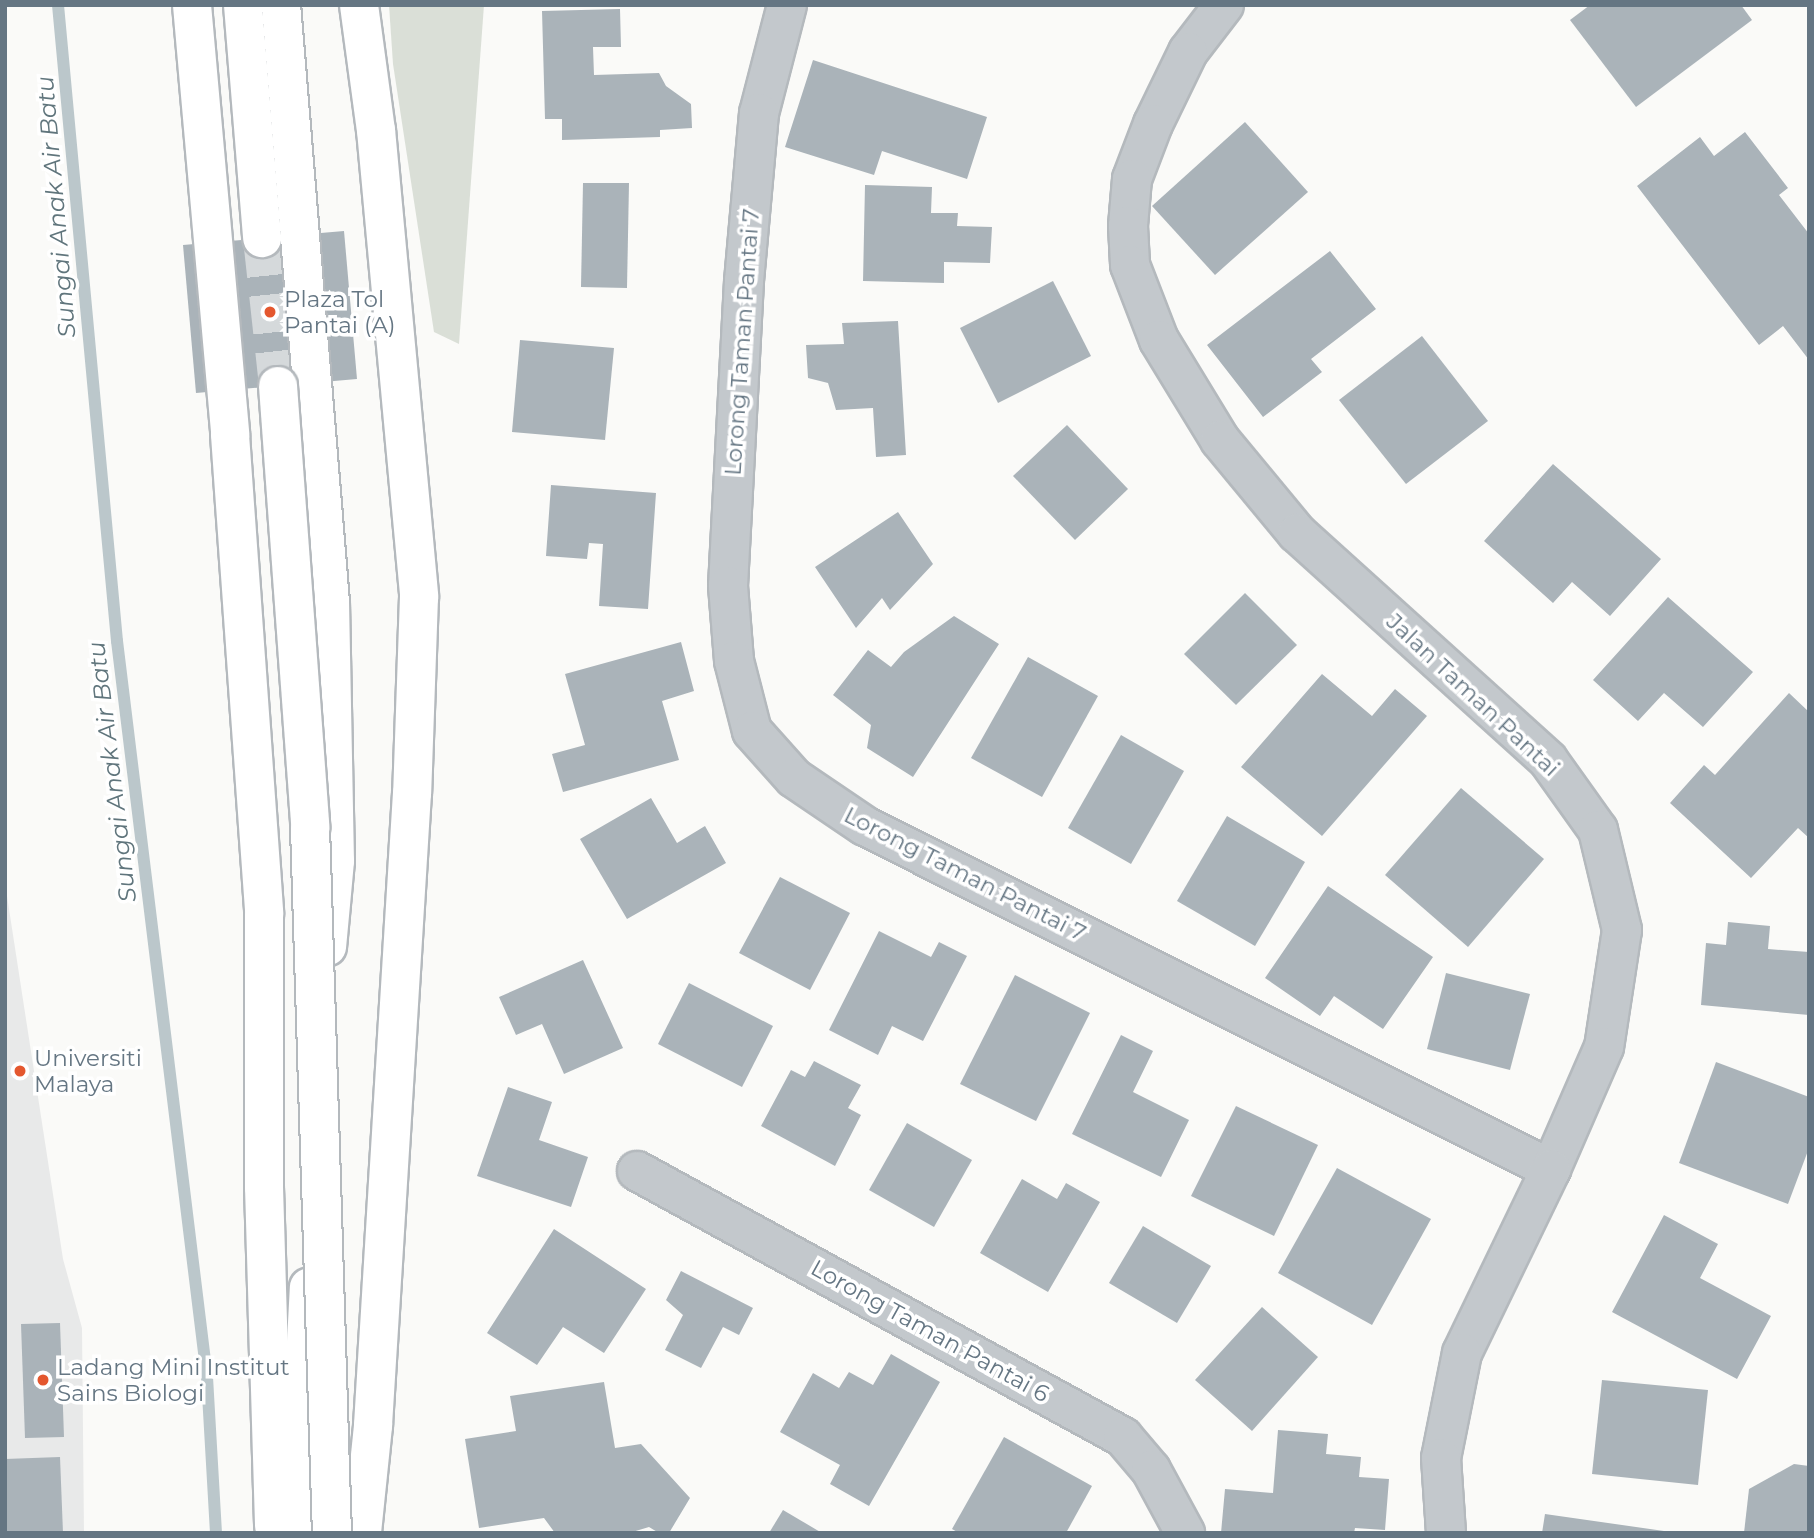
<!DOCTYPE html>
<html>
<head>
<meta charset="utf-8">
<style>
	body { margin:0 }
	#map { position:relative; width:1814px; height:1538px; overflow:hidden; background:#fafaf8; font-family:Montserrat,sans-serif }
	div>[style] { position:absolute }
	.built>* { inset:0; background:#e8e9e9 }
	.green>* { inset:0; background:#dadfd7 }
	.stream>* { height:12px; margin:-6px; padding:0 6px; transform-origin:6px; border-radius:6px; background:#bbc7cb }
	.building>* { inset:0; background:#aab3b9 }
	.highway-tunnel>* { height:38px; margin-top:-19px; transform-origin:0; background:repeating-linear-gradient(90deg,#d5d9db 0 38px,transparent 0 57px) }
	.roads { filter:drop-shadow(2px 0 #b4b9bd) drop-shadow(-2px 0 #b4b9bd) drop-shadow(0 2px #b4b9bd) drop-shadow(0 -2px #b4b9bd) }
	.minor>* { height:38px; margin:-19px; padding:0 19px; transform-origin:19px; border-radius:19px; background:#c3c8cc }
	.highway>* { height:38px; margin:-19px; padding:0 19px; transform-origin:19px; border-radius:19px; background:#fff }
	.bridges { filter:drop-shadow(2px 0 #b4b9bd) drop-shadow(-2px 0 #b4b9bd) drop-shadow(0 2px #b4b9bd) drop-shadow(0 -2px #b4b9bd) }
	.highway-bridge>* { height:38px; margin:-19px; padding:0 19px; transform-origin:19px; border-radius:19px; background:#fff }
	.dots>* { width:19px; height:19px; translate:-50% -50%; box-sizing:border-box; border:4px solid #fff; border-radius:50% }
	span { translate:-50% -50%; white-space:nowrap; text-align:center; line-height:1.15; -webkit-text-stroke:7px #fff; paint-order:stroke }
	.poi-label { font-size:23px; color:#657683 }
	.left { translate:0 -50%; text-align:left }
	.street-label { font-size:23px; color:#657683 }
	.water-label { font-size:24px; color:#60757c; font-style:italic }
	.frame { position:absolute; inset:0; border:7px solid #657683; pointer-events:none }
</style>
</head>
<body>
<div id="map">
	<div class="built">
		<i style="clip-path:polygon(5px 883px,63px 1259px,82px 1328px,84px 1533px,5px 1533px)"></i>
	</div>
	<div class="green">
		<i style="clip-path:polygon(389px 5px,484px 5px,459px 344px,434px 332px,393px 64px)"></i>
	</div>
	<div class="stream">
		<i style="left:58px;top:5px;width:639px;rotate:84.7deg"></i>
		<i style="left:117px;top:641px;width:741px;rotate:83.03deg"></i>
		<i style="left:207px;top:1377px;width:156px;rotate:86.7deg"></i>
	</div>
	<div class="building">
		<i style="clip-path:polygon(1590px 5px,1741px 5px,1752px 20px,1636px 107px,1570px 20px)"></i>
		<i style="clip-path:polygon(620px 9px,621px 47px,593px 47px,594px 75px,659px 73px,666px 86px,691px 104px,692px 128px,660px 130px,660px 137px,562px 140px,562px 119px,545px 119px,542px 11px)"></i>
		<i style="clip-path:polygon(813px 60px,987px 117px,967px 179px,882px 151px,874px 175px,785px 147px)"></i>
		<i style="clip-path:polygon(1245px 122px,1308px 192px,1215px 275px,1152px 206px)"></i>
		<i style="clip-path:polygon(1745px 132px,1788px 188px,1779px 195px,1809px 234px,1809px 360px,1783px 326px,1759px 345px,1637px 186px,1700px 137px,1714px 156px)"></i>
		<i style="clip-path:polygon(583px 183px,629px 183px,627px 288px,581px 287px)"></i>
		<i style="clip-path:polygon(865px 185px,932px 187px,931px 213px,958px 213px,957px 226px,992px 227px,990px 263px,944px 262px,944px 283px,863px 281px)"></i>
		<i style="clip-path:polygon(344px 231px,357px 379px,196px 393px,183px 245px)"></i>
		<i style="clip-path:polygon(1330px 251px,1376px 309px,1311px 359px,1322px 372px,1263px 417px,1207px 345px)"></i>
		<i style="clip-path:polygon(1053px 281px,1091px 356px,998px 403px,960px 328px)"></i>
		<i style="clip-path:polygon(898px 321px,906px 455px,876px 457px,873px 408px,836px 410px,828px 383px,808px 378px,806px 345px,844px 344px,842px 323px)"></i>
		<i style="clip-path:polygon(1422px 336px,1488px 421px,1406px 484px,1339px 400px)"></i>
		<i style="clip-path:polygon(520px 340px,614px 348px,605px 440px,512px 432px)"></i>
		<i style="clip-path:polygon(1067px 425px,1128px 489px,1075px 540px,1013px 476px)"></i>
		<i style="clip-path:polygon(1553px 464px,1661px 559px,1610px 616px,1572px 582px,1553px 603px,1484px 541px)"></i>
		<i style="clip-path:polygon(551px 485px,656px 493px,648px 609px,599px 606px,603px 544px,589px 543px,587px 559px,546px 556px)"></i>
		<i style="clip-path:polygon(898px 512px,933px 564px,890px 610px,882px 598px,856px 628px,815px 567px)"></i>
		<i style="clip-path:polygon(1245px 593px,1297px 645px,1236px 705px,1184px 654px)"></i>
		<i style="clip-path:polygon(1668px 597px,1753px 672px,1703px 727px,1664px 693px,1638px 721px,1593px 680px)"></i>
		<i style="clip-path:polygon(954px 616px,999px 644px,913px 777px,867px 748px,871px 725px,833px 695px,868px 650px,891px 667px,904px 652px)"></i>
		<i style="clip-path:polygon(681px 642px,694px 691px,662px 701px,679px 760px,563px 792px,552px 754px,585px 745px,565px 674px)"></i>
		<i style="clip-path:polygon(1028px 657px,1098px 696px,1042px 797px,971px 758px)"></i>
		<i style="clip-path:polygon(1322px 674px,1372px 716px,1395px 689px,1427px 716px,1322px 836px,1241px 767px)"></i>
		<i style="clip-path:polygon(1789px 693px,1809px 712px,1809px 838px,1798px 828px,1751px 878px,1670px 803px,1704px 765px,1715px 775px)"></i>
		<i style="clip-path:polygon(1121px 735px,1184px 771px,1131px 864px,1068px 828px)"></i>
		<i style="clip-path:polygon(1461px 788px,1544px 859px,1468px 947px,1385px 875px)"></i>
		<i style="clip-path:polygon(651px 798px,677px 843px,705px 826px,726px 863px,627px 919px,580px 839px)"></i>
		<i style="clip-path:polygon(1227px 816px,1305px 862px,1255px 946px,1177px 901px)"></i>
		<i style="clip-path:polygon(780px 877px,850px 913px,810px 990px,739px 953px)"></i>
		<i style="clip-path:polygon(1328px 886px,1433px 957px,1383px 1029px,1334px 996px,1320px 1016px,1265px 978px)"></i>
		<i style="clip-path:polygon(1728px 922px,1770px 926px,1768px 949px,1809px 952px,1809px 1015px,1701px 1005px,1706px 943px,1726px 945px)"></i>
		<i style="clip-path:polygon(879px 931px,931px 957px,939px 942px,967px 956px,923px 1041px,892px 1026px,878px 1055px,829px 1030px)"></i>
		<i style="clip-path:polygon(583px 960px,623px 1048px,564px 1074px,542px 1024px,516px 1035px,499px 997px)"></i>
		<i style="clip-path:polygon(1446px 973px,1530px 994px,1510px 1070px,1427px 1049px)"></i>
		<i style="clip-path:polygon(1015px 975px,1090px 1013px,1036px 1121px,960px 1084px)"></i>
		<i style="clip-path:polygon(689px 983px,773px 1026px,742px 1087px,658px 1044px)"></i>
		<i style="clip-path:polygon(1121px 1035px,1153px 1051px,1133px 1092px,1189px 1120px,1161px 1177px,1072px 1134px)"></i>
		<i style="clip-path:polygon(814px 1061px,861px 1085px,848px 1108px,861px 1115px,835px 1166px,761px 1126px,791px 1070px,805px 1077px)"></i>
		<i style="clip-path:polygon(1716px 1062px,1809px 1097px,1809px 1148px,1788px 1204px,1679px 1163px)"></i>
		<i style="clip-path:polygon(508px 1087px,552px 1102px,539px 1140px,588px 1157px,571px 1207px,477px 1176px)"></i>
		<i style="clip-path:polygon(1236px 1106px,1318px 1145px,1274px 1236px,1191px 1196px)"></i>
		<i style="clip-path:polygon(907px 1123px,972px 1160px,934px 1227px,869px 1190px)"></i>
		<i style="clip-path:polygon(1337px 1168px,1431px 1219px,1372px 1325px,1278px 1273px)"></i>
		<i style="clip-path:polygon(1022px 1179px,1057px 1199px,1066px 1183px,1100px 1202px,1048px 1292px,980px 1253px)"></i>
		<i style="clip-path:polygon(1664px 1215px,1718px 1244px,1700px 1278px,1771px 1316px,1737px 1379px,1612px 1312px)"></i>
		<i style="clip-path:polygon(1143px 1226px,1211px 1266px,1177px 1323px,1109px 1283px)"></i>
		<i style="clip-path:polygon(554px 1229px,646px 1289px,604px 1353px,563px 1327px,537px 1365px,487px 1333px)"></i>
		<i style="clip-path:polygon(681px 1271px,753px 1308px,739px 1335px,723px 1327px,701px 1368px,665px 1350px,683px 1315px,666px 1300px)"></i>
		<i style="clip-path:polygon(1262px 1307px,1318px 1357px,1252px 1431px,1195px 1380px)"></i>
		<i style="clip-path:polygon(60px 1323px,64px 1437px,25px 1438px,21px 1324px)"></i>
		<i style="clip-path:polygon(891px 1354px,940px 1382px,869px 1506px,830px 1484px,840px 1465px,780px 1432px,813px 1373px,839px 1388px,849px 1372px,873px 1385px)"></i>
		<i style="clip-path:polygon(1602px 1380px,1708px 1390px,1698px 1485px,1592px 1474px)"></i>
		<i style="clip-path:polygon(604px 1382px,615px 1448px,641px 1444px,690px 1498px,669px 1533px,659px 1533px,649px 1527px,629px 1533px,555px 1533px,544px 1518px,479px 1528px,465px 1439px,516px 1431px,510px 1396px)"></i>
		<i style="clip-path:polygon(1278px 1430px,1328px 1434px,1326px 1454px,1361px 1457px,1359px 1477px,1389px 1479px,1385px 1530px,1355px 1528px,1354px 1533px,1221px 1533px,1225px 1489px,1273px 1493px)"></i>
		<i style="clip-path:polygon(1004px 1437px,1092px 1486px,1066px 1533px,959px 1533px,952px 1529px)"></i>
		<i style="clip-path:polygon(60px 1457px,63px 1533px,5px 1533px,5px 1459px)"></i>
		<i style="clip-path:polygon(1794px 1464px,1809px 1466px,1809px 1533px,1744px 1533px,1749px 1489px)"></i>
		<i style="clip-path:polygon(783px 1510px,822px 1533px,769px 1533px)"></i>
		<i style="clip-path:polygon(1545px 1514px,1664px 1531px,1664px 1533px,1542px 1533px)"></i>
	</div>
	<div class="highway-tunnel">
		<i style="left:262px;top:238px;width:149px;rotate:83.8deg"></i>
	</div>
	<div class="roads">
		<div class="minor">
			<i style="left:787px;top:5px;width:112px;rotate:104.5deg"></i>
			<i style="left:759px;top:113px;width:169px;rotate:95.1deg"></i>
			<i style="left:744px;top:281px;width:305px;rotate:93deg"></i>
			<i style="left:728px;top:586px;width:75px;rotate:85.4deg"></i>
			<i style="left:734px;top:661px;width:72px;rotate:75.6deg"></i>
			<i style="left:752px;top:731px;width:63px;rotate:48.2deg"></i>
			<i style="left:794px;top:778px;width:86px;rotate:34.1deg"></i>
			<i style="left:865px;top:826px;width:767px;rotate:26.57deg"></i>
			<i style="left:1224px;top:5px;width:59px;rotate:127.5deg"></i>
			<i style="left:1188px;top:52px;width:80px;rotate:115.9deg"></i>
			<i style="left:1153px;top:124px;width:59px;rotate:110.9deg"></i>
			<i style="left:1132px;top:179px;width:47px;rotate:94.9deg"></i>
			<i style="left:1128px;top:226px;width:39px;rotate:87deg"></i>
			<i style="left:1130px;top:265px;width:80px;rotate:68.9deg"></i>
			<i style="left:1159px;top:340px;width:117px;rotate:58.6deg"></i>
			<i style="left:1220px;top:440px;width:121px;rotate:50.4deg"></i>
			<i style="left:1297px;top:533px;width:338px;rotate:42.1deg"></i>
			<i style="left:1548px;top:760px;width:86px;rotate:54.5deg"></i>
			<i style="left:1598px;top:830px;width:103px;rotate:76.5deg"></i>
			<i style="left:1622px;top:930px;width:118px;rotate:98.7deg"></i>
			<i style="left:1604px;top:1047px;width:133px;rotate:113.5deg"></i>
			<i style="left:1551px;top:1169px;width:204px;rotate:115.8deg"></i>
			<i style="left:1462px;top:1353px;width:107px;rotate:101.3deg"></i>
			<i style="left:1441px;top:1458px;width:75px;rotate:86.2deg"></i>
			<i style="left:637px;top:1171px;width:554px;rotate:28.69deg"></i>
			<i style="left:1123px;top:1437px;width:43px;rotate:49.7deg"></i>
			<i style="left:1151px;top:1470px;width:72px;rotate:61.6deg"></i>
		</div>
		<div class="highway">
			<i style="left:192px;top:5px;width:432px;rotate:84.9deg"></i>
			<i style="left:230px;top:435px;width:480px;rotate:85.9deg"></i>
			<i style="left:264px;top:914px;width:273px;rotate:90deg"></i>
			<i style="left:264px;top:1187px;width:339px;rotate:88.3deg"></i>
			<i style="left:243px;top:5px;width:234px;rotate:85.3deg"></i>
			<i style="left:281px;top:5px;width:599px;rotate:85.31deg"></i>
			<i style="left:330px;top:602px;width:259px;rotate:88.9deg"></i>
			<i style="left:335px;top:861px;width:86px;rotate:95.3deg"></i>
			<i style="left:359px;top:5px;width:126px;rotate:82.3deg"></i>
			<i style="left:376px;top:130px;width:469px;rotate:84.7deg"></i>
			<i style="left:419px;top:597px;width:196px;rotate:92deg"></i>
			<i style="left:412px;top:793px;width:634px;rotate:93.53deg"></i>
			<i style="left:373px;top:1426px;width:108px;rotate:95.9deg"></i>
			<i style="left:296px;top:1533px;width:246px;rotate:-87deg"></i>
		</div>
	</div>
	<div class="bridges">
		<div class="highway-bridge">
			<i style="left:278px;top:386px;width:442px;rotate:85.8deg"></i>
			<i style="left:310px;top:827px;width:706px;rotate:88.22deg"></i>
		</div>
	</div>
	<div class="dots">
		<i style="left:270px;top:312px;background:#e4572e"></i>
		<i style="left:20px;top:1071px;background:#e4572e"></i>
		<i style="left:43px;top:1380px;background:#e4572e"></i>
	</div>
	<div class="poi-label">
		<span class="left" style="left:284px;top:312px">Plaza Tol<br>Pantai (A)</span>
		<span class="left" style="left:34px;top:1071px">Universiti<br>Malaya</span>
		<span class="left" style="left:57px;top:1380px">Ladang Mini Institut<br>Sains Biologi</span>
	</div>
	<div class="street-label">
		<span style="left:742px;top:342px;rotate:-86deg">Lorong Taman Pantai 7</span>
		<span style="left:1473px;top:695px;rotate:43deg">Jalan Taman Pantai</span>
		<span style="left:965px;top:874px;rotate:27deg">Lorong Taman Pantai 7</span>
		<span style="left:930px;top:1331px;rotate:29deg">Lorong Taman Pantai 6</span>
	</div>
	<div class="water-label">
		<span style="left:56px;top:207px;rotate:-95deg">Sungai Anak Air Batu</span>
		<span style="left:112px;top:772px;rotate:-97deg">Sungai Anak Air Batu</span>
	</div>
	<div class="frame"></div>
</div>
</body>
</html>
